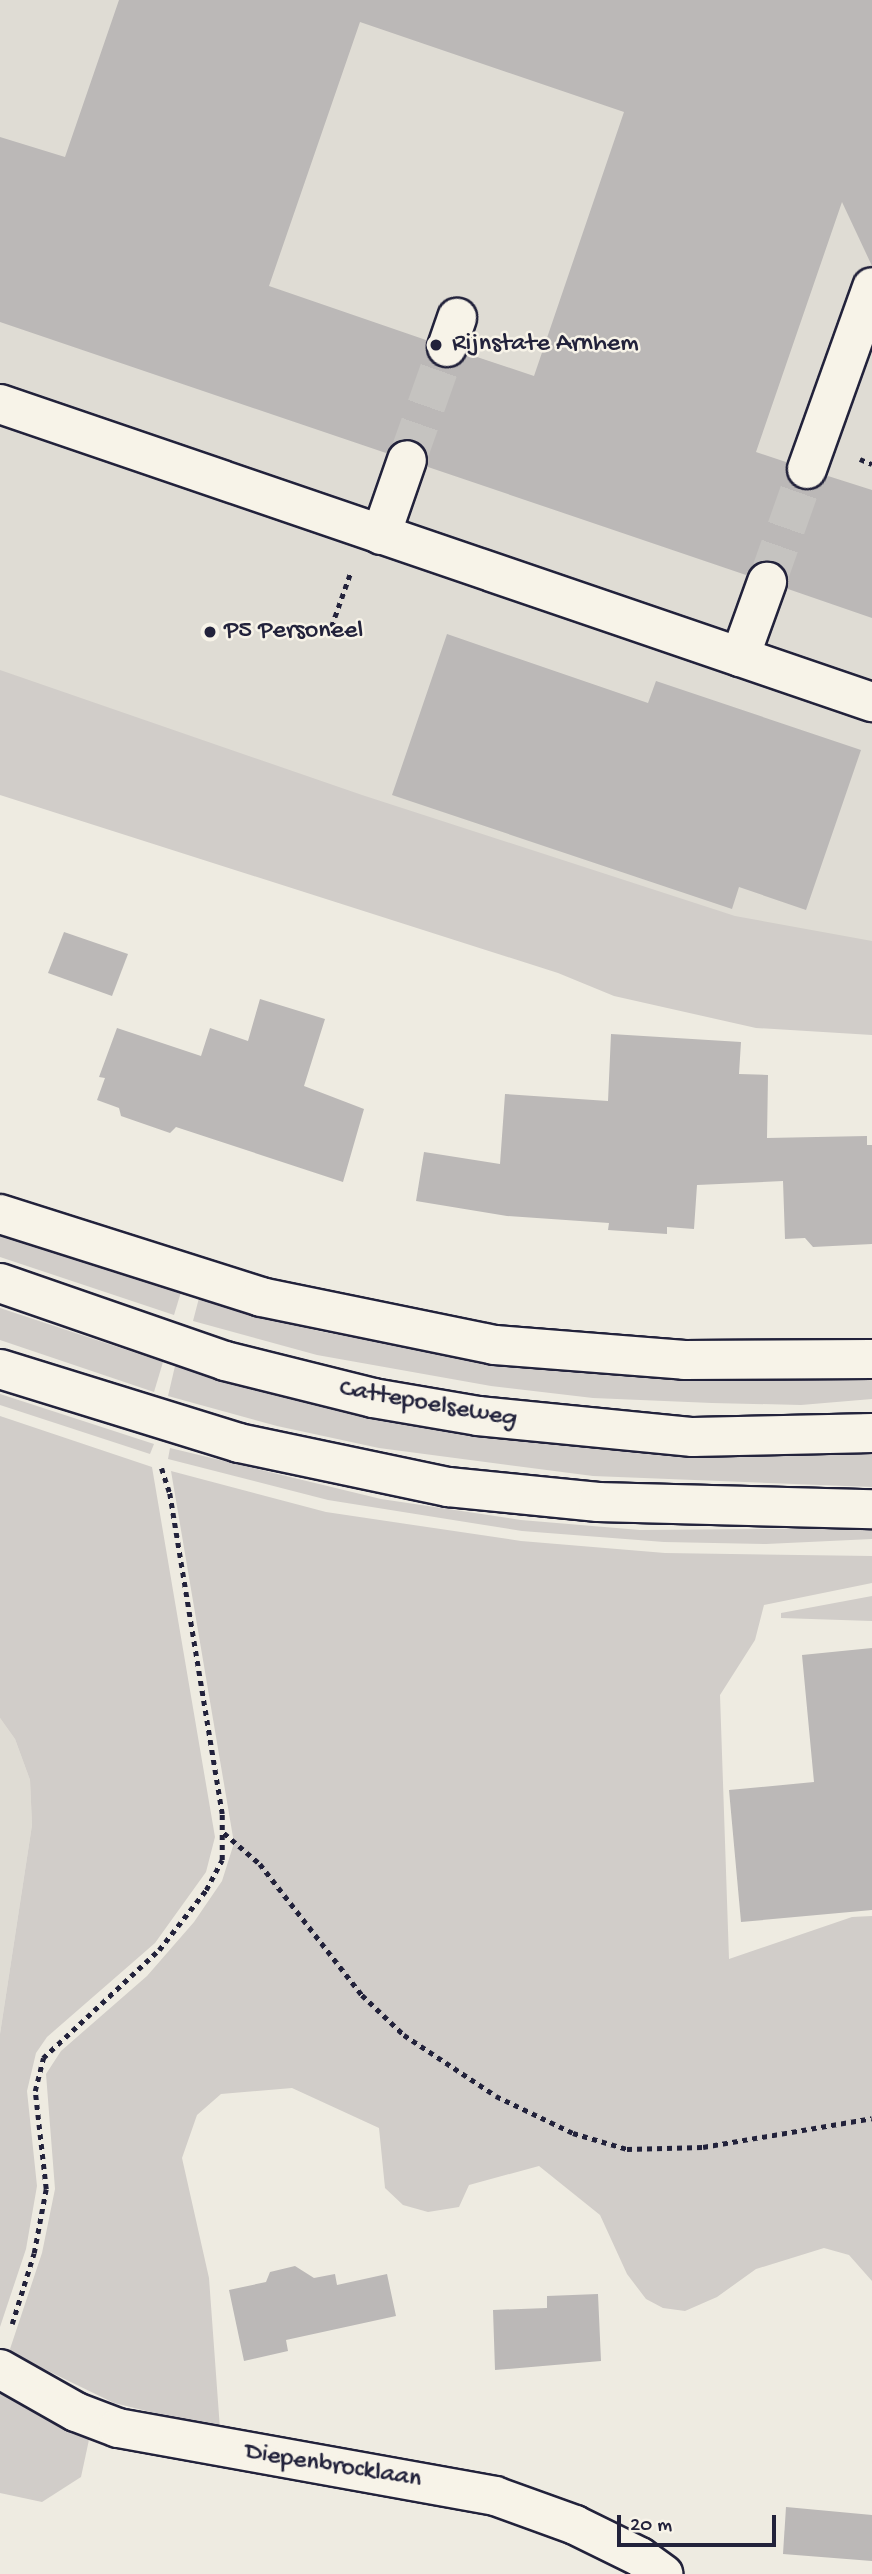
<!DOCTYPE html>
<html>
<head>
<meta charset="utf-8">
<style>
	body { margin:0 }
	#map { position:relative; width:872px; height:2574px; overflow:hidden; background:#eeebe1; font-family:"Gochi Hand",sans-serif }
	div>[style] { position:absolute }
	.built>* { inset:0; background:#dfdcd4 }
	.green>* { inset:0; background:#d1cdc9 }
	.building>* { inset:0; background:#bbb8b7 }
	.minor-tunnel>* { height:38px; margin-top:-19px; transform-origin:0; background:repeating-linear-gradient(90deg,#c5c3c0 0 38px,transparent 0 57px) }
	.path>* { height:4.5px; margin-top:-2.25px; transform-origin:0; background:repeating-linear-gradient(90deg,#22223b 0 5px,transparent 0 10px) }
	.roads { filter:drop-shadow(2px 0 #22223b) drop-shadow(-2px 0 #22223b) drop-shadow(0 2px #22223b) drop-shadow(0 -2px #22223b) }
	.minor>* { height:38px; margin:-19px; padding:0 19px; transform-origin:19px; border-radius:19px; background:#f7f3e8 }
	.dots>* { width:19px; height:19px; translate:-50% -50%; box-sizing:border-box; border:4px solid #f7f3e8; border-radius:50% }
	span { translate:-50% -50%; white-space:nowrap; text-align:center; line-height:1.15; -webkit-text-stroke:5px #f7f3e8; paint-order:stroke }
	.poi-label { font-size:26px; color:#22223b }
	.left { translate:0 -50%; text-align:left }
	.street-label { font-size:26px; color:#22223b }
	.scale { position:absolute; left:617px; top:2515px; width:159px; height:32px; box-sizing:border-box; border:4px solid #22223b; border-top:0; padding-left:9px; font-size:21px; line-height:24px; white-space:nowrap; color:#22223b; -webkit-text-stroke:5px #f7f3e8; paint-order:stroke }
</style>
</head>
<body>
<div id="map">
	<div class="built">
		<i style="clip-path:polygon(0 0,872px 0,872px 954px,566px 914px,0 690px)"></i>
		<i style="clip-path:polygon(0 1718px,15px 1739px,30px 1780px,32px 1825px,0 2034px)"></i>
	</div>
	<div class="green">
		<i style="clip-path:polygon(0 670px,362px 795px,735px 916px,872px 941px,872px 1035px,756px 1028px,614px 996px,558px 973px,0 795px)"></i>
		<i style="clip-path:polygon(0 1232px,181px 1292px,174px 1315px,0 1257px)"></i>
		<i style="clip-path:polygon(199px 1298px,318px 1331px,492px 1363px,712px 1380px,872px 1378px,872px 1399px,801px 1405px,712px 1403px,593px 1398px,491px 1386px,317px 1355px,193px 1321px)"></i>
		<i style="clip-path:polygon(0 1308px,163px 1362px,154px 1392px,0 1340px)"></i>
		<i style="clip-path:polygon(175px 1366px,324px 1407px,370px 1414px,872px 1448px,872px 1487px,593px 1476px,379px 1448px,277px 1426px,168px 1396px)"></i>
		<i style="clip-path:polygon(0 1394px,154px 1444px,150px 1454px,0 1405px)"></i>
		<i style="clip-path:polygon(0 1416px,152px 1467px,215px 1837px,206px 1872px,155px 1943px,47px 2037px,36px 2053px,27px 2091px,37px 2186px,26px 2249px,0 2327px,0 2034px,32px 1825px,30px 1780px,15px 1739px,0 1718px)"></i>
		<i style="clip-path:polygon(170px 1448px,381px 1499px,521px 1520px,640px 1530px,872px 1528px,872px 1539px,766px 1544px,664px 1542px,522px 1531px,328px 1500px,168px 1459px)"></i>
		<i style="clip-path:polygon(171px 1471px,326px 1512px,521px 1541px,665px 1553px,872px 1556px,872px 1583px,764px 1605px,755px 1640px,720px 1695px,729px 1959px,852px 1917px,872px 1916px,872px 2281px,849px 2255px,824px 2248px,756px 2269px,717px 2297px,685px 2311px,663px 2308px,646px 2299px,627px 2274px,600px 2215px,539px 2166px,469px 2185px,459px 2207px,428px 2212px,403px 2205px,385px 2188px,379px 2128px,292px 2088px,221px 2094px,197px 2115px,182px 2158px,209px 2278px,220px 2429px,114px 2403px,9px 2352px,42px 2253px,55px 2189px,46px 2074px,61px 2051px,147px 1976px,194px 1922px,222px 1881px,234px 1843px)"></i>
		<i style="clip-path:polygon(872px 1596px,872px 1621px,781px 1618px,781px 1613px)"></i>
		<i style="clip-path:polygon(0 2390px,90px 2435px,81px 2477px,42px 2502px,0 2493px)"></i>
	</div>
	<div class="building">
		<i style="clip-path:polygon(evenodd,119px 0,872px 0,872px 266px,842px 202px,756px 452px,786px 462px,790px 483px,800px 490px,821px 486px,828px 476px,872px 490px,872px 618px,788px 589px,784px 568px,774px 561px,753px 565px,746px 575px,428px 467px,428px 455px,415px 440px,402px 439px,386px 453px,0 322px,0 137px,65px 157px,119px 0,360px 22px,624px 112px,534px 376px,468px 354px,452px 368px,439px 367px,426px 352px,426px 340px,269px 286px,360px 22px)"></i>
		<i style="clip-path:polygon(447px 634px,648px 703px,656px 681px,861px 750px,806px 910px,739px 887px,732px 909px,392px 795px)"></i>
		<i style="clip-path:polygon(64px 932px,128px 954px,112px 996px,48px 973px)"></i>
		<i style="clip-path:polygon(260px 999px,325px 1019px,304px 1086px,364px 1109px,343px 1182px,176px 1127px,170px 1133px,121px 1116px,119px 1108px,97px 1100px,105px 1078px,99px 1077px,117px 1028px,201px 1056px,210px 1028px,248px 1041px)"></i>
		<i style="clip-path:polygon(611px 1034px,741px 1042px,739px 1074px,768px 1075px,767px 1138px,867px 1136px,867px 1145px,872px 1145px,872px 1244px,813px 1247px,805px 1238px,785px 1239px,783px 1181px,697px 1185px,694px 1229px,667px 1227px,667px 1234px,608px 1230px,609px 1223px,507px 1216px,416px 1201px,424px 1152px,500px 1164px,505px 1094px,608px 1101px)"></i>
		<i style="clip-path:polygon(872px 1648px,872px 1910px,741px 1922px,729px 1790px,814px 1782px,802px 1655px)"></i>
		<i style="clip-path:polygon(295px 2266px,314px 2278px,335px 2274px,337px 2285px,387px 2274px,396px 2316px,286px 2340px,288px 2351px,244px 2361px,229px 2290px,266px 2282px,270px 2272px)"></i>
		<i style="clip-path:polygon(598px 2294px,601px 2361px,495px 2370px,493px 2310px,547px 2308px,547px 2296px)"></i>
		<i style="clip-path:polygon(786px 2507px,872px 2515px,872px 2561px,783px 2554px)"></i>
	</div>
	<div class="minor-tunnel">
		<i style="left:407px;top:460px;width:120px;rotate:-70.5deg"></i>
		<i style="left:767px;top:582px;width:120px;rotate:-70.5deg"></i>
	</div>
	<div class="path">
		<i style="left:860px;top:459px;width:13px;rotate:23deg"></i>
		<i style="left:328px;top:636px;width:66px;rotate:-70.5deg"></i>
		<i style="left:224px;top:1833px;width:48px;rotate:40.7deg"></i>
		<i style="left:260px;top:1864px;width:166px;rotate:52.1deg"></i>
		<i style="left:362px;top:1995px;width:58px;rotate:43.6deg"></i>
		<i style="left:404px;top:2035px;width:110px;rotate:33.5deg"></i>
		<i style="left:496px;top:2096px;width:85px;rotate:25.7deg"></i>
		<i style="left:573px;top:2133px;width:56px;rotate:16.5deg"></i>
		<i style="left:627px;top:2149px;width:76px;rotate:-1.5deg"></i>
		<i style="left:703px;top:2147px;width:171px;rotate:-9.7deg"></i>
		<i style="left:12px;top:2324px;width:74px;rotate:-72.8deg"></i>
		<i style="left:34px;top:2253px;width:65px;rotate:-79.4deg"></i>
		<i style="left:46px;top:2189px;width:99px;rotate:-96.4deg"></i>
		<i style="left:35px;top:2091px;width:34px;rotate:-76deg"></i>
		<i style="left:43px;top:2058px;width:158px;rotate:-43deg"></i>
		<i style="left:159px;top:1950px;width:76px;rotate:-51.9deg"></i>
		<i style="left:206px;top:1890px;width:34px;rotate:-62deg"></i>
		<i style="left:222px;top:1860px;width:46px;rotate:-90deg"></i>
		<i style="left:222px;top:1814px;width:326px;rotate:-99.3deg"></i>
		<i style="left:169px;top:1492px;width:25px;rotate:-108deg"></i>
	</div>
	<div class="roads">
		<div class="minor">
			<i style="left:447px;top:347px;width:31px;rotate:-71deg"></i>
			<i style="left:0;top:404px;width:922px;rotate:18.87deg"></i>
			<i style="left:807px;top:469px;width:193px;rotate:-70.3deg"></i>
			<i style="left:381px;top:535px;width:79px;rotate:-70.9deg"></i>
			<i style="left:740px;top:657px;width:80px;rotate:-70.2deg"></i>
			<i style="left:0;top:1214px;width:274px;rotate:17.6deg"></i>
			<i style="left:261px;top:1297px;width:239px;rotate:11.6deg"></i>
			<i style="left:495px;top:1345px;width:190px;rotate:4.5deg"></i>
			<i style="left:684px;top:1360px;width:188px;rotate:-0.3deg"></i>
			<i style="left:0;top:1283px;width:238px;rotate:19.1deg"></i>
			<i style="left:225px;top:1361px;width:153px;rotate:14deg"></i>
			<i style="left:373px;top:1398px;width:107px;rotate:9.7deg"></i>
			<i style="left:478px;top:1416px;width:216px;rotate:5.6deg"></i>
			<i style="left:693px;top:1437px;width:179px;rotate:-1.3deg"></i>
			<i style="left:0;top:1369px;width:250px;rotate:17.2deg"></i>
			<i style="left:239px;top:1443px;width:214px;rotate:11.9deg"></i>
			<i style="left:448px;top:1487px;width:151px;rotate:5.7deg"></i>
			<i style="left:598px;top:1502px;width:274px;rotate:1.5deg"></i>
			<i style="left:0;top:2369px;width:87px;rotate:29.5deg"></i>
			<i style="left:76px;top:2412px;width:45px;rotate:20.9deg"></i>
			<i style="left:118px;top:2428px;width:383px;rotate:10.2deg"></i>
			<i style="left:495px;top:2496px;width:85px;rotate:19.9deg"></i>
			<i style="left:575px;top:2525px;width:72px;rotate:26.2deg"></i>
			<i style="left:640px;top:2557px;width:29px;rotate:36deg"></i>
		</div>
	</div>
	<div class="dots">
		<i style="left:436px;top:345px;background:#22223b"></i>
		<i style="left:210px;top:632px;background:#22223b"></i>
	</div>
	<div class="poi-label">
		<span class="left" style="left:452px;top:345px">Rijnstate Arnhem</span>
		<span class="left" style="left:224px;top:632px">P5 Personeel</span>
	</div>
	<div class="street-label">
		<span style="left:428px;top:1405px;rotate:10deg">Cattepoelseweg</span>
		<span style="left:333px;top:2467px;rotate:9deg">Diepenbrocklaan</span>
	</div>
	<div class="scale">20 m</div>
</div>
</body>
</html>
